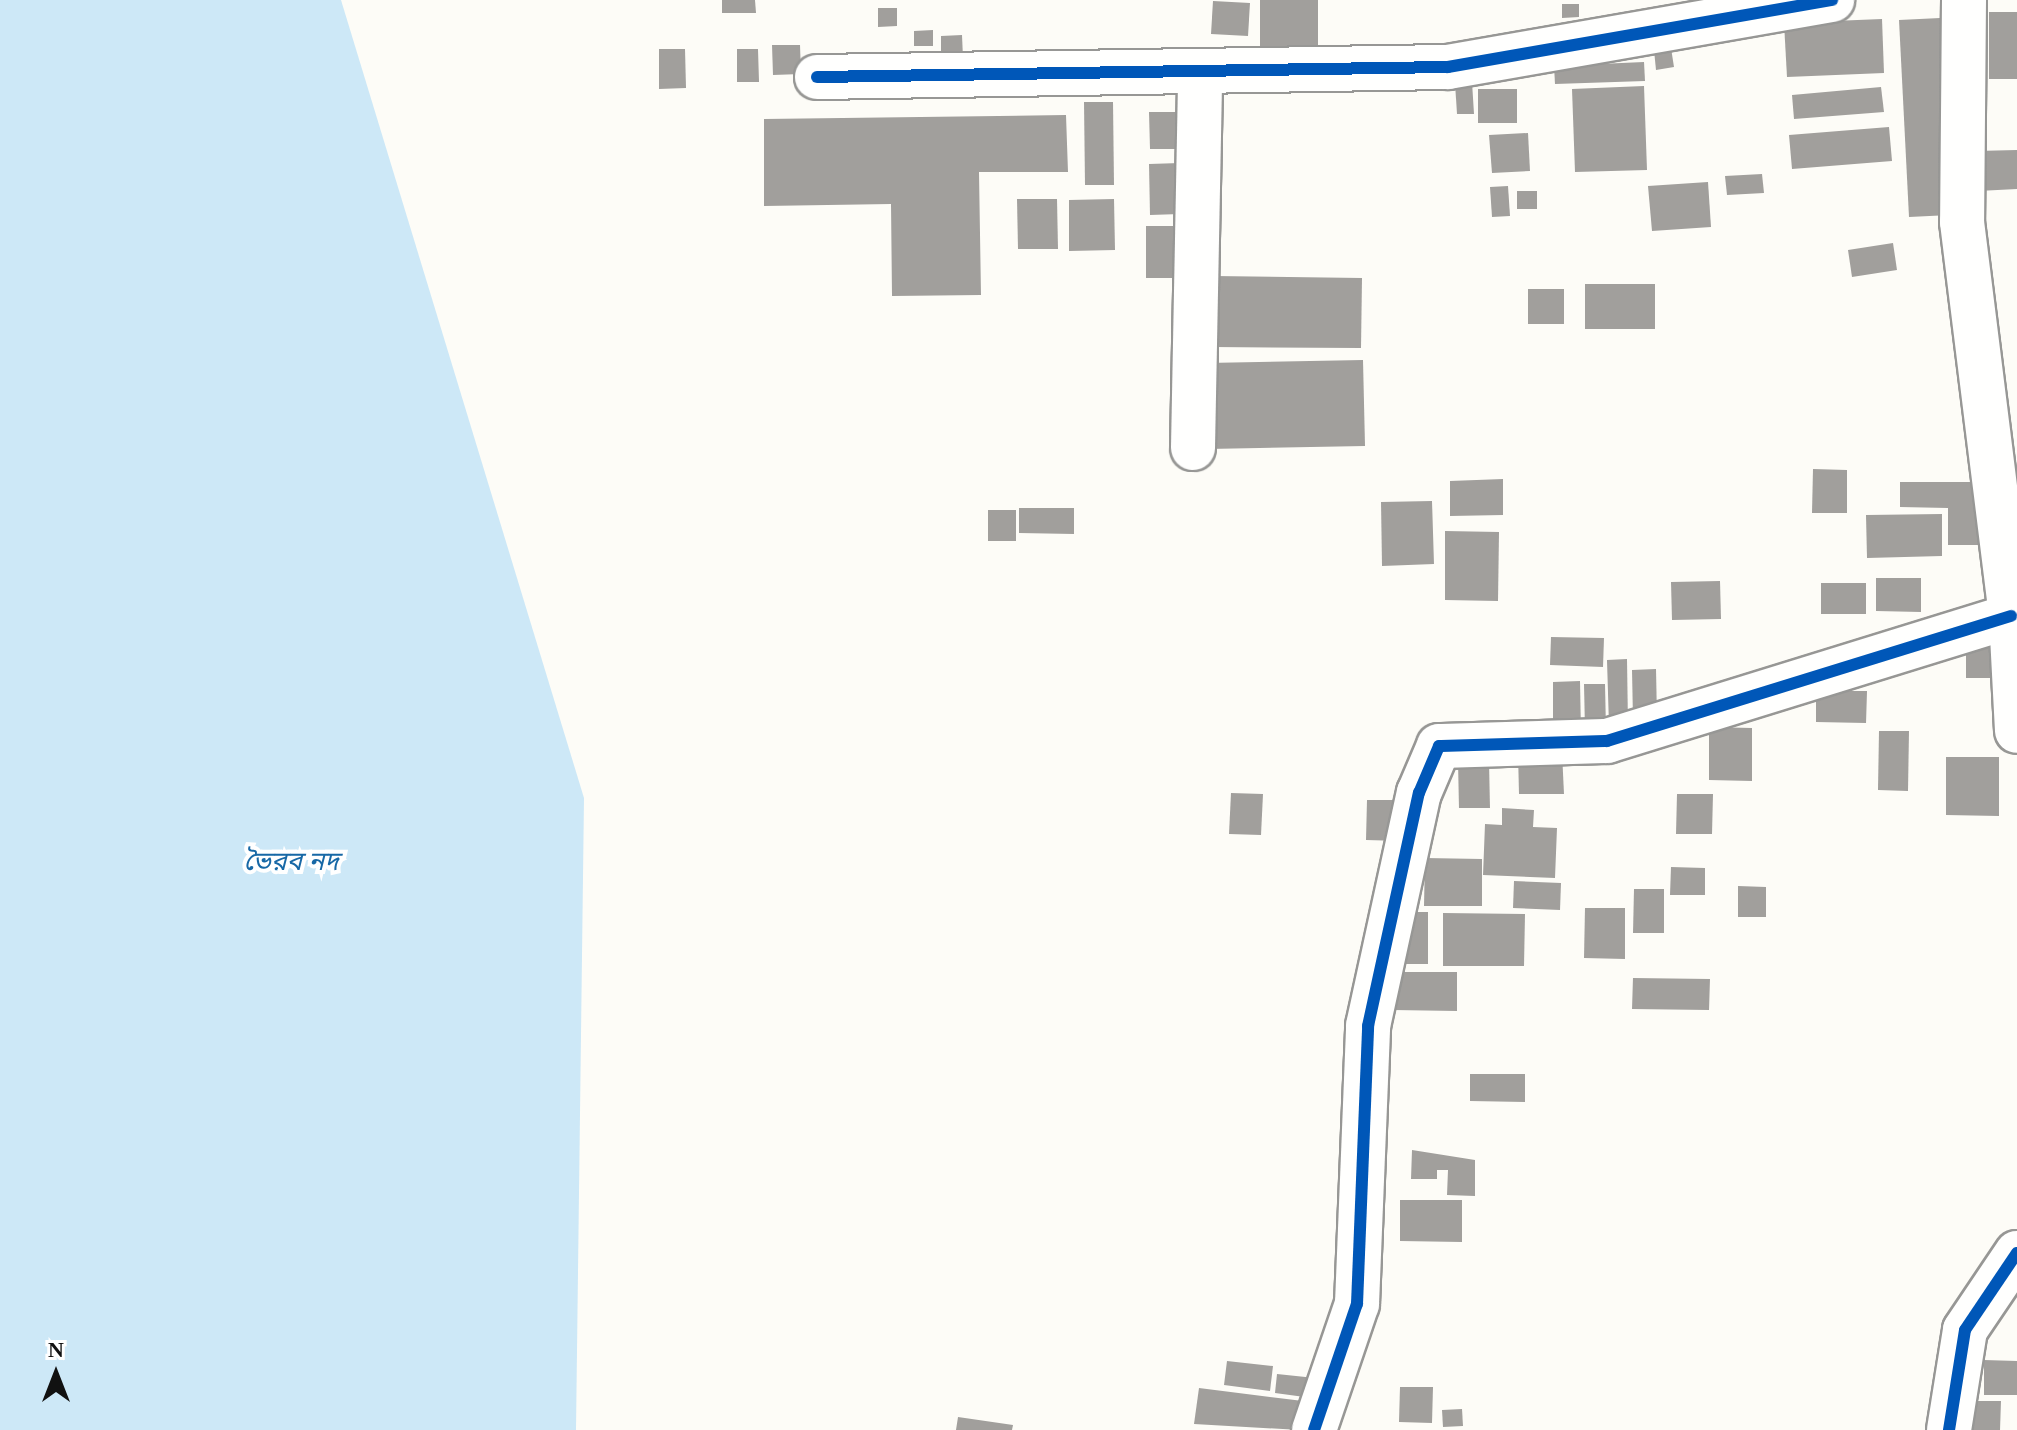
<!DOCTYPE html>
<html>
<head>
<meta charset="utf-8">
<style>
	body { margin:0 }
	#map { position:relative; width:2017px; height:1430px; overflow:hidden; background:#fdfcf7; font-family:"Times New Roman","Noto Sans Bengali",serif }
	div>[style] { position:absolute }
	.water>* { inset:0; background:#cde8f7 }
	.building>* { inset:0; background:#a19f9c }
	.roads { filter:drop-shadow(2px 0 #979795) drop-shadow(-2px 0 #979795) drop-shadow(0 2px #979795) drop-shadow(0 -2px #979795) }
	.minor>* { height:44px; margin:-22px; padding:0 22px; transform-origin:22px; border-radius:22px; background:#fffffe }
	.cycleway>* { height:12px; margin:-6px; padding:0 6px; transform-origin:6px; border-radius:6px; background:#0057b8 }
	span { translate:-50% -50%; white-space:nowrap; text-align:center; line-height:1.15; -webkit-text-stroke:8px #fff; paint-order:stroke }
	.water-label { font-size:26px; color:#1768a6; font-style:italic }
	.north { position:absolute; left:16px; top:1334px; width:80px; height:80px; -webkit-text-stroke:6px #fff; paint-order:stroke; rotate:0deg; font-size:22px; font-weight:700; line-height:32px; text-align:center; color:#111 }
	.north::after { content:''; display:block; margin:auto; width:28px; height:36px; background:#111; clip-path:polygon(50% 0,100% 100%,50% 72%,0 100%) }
</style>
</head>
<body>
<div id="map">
	<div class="water">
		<i style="clip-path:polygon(0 0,341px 0,584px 798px,576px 1430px,0 1430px)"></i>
	</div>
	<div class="building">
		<i style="clip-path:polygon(722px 0,755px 0,756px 13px,722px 13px)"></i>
		<i style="clip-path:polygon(1260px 0,1318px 0,1318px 52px,1260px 53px)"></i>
		<i style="clip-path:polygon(1213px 1px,1250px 3px,1248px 36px,1211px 34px)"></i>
		<i style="clip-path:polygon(1562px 4px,1579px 4px,1579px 17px,1562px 18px)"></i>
		<i style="clip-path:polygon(878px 8px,897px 8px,897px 26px,878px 27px)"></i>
		<i style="clip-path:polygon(1989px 12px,2017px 12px,2017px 79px,1989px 79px)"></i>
		<i style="clip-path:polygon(1940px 18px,1950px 215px,1909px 217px,1899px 20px)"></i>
		<i style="clip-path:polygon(1882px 19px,1884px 73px,1787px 77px,1784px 23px)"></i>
		<i style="clip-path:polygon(933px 30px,933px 46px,914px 46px,914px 31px)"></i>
		<i style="clip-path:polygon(962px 35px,963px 58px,941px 58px,941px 36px)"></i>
		<i style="clip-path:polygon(772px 45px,800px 45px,801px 74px,773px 75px)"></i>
		<i style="clip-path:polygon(1671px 48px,1674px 67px,1656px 70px,1654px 50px)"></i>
		<i style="clip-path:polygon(659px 49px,685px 49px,686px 88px,659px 89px)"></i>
		<i style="clip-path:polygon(737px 49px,758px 49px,759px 82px,737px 82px)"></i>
		<i style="clip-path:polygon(1644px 62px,1645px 81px,1555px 84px,1554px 66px)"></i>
		<i style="clip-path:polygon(1472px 82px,1474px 114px,1457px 114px,1455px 83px)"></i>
		<i style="clip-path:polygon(1644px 86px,1647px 170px,1575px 172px,1572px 89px)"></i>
		<i style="clip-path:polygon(1881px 87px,1884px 112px,1794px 119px,1792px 95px)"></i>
		<i style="clip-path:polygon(1478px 89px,1517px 89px,1517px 123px,1478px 123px)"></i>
		<i style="clip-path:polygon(1084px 102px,1113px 102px,1114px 185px,1085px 185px)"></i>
		<i style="clip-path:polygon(1149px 112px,1179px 112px,1180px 149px,1150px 149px)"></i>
		<i style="clip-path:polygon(1066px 115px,1068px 172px,979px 172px,981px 295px,892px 296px,891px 204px,764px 206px,764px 119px)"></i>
		<i style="clip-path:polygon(1889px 127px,1892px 161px,1792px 169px,1789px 135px)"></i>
		<i style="clip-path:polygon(1528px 133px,1530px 171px,1492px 173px,1489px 135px)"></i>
		<i style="clip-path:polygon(2017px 150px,2017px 189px,1978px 191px,1976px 151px)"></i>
		<i style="clip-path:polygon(1180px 163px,1180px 214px,1150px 215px,1149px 164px)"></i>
		<i style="clip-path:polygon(1762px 174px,1764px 193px,1727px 195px,1725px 176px)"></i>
		<i style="clip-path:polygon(1708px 182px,1711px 227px,1652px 231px,1648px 186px)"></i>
		<i style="clip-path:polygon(1508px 186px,1510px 216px,1492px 217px,1490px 187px)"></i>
		<i style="clip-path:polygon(1517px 191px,1537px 191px,1537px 209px,1517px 209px)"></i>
		<i style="clip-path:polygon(1017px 199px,1057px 199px,1058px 249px,1018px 249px)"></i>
		<i style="clip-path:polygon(1114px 199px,1115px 250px,1069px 251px,1069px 200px)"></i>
		<i style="clip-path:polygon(1146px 226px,1186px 226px,1187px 278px,1146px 278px)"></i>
		<i style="clip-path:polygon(1893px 243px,1897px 270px,1852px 277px,1848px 250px)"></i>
		<i style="clip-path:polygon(1214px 276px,1362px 278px,1361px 348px,1213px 347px)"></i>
		<i style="clip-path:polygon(1585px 284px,1655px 284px,1655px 329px,1585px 329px)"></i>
		<i style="clip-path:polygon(1528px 289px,1564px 289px,1564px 324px,1528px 324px)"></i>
		<i style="clip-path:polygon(1363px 360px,1365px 446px,1208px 449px,1206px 363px)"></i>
		<i style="clip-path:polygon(1813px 469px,1847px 470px,1847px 513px,1812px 513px)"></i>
		<i style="clip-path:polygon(1503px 479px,1503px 515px,1450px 516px,1450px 481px)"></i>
		<i style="clip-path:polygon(1900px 482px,1981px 482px,1981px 545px,1948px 545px,1948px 508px,1900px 507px)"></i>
		<i style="clip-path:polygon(1432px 501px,1434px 564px,1382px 566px,1381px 502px)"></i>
		<i style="clip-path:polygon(1019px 508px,1074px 508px,1074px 534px,1019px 533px)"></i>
		<i style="clip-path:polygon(988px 510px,1016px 510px,1016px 541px,988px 541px)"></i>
		<i style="clip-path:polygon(1942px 514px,1942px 556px,1867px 558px,1866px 515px)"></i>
		<i style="clip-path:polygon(1445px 531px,1499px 532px,1498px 601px,1445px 600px)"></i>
		<i style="clip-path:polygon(1876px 578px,1921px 578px,1921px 612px,1876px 611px)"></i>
		<i style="clip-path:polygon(1720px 581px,1721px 619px,1672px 620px,1671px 582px)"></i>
		<i style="clip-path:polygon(1821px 583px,1866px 583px,1866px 614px,1821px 614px)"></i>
		<i style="clip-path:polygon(1551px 637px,1604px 638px,1603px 667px,1550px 665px)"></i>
		<i style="clip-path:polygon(1966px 641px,2002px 641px,2002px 678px,1966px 678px)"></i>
		<i style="clip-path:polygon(1627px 659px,1628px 726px,1609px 726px,1607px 660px)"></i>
		<i style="clip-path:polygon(1656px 669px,1657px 718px,1633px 719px,1632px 670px)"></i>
		<i style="clip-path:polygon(1580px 681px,1581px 734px,1553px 734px,1553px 682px)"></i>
		<i style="clip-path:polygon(1584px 684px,1605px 684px,1606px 730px,1585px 730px)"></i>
		<i style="clip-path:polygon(1816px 691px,1867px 691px,1866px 723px,1816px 722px)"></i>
		<i style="clip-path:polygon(1709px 727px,1752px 728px,1752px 781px,1709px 780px)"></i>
		<i style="clip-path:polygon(1879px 731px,1909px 731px,1908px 791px,1878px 790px)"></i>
		<i style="clip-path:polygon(1562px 752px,1564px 794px,1519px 794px,1518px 753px)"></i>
		<i style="clip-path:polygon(1946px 757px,1999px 757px,1999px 816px,1946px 815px)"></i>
		<i style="clip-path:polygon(1458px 761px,1489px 761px,1490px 808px,1459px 808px)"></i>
		<i style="clip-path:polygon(1231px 793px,1263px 794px,1261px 835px,1229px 834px)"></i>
		<i style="clip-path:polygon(1677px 794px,1713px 794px,1712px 834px,1676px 834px)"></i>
		<i style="clip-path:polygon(1367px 800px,1403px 800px,1402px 841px,1366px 840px)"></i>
		<i style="clip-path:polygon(1502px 808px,1534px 810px,1533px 827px,1557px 828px,1555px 878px,1483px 875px,1485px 824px,1502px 825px)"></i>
		<i style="clip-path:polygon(1425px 858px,1482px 859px,1482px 906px,1424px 906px)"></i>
		<i style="clip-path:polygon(1671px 867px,1705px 868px,1705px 895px,1670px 895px)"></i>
		<i style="clip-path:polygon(1514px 881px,1561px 883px,1560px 910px,1513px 908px)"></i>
		<i style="clip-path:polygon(1738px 886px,1766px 887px,1766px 917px,1738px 917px)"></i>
		<i style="clip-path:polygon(1634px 889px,1664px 889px,1664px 933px,1633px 933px)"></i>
		<i style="clip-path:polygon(1585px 908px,1625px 908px,1625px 959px,1584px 958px)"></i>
		<i style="clip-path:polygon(1403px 912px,1428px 912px,1428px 964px,1402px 964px)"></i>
		<i style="clip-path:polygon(1443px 913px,1525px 914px,1524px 966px,1443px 966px)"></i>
		<i style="clip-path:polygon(1393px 972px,1457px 972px,1457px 1011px,1393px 1010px)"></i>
		<i style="clip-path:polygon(1633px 978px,1710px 979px,1709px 1010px,1632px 1009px)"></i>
		<i style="clip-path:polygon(1470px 1074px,1525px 1074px,1525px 1102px,1470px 1101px)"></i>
		<i style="clip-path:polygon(1412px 1150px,1475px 1160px,1475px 1196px,1447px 1195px,1448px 1170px,1437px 1170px,1437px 1179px,1411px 1179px)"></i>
		<i style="clip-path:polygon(1400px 1200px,1462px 1200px,1462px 1242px,1400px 1241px)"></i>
		<i style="clip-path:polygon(1984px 1360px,2017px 1361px,2017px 1395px,1984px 1395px)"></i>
		<i style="clip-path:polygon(1227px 1361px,1273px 1366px,1270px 1391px,1224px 1385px)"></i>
		<i style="clip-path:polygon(1277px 1374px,1315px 1378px,1312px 1398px,1275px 1393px)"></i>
		<i style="clip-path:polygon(1400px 1387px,1433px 1387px,1432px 1423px,1399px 1422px)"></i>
		<i style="clip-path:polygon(1199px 1388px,1303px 1401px,1300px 1430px,1194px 1424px)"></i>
		<i style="clip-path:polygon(1970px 1401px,2001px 1401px,2000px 1430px,1970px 1430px)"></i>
		<i style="clip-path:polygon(1462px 1409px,1463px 1426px,1443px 1427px,1442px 1410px)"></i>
		<i style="clip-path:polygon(958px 1417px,1013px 1425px,1012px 1430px,956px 1430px)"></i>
	</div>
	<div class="roads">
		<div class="minor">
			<i style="left:1964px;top:0;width:222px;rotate:90.5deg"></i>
			<i style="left:1962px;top:222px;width:397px;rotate:82.9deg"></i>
			<i style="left:2011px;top:616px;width:115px;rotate:87deg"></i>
			<i style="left:817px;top:77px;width:631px;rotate:-0.91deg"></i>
			<i style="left:1448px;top:67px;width:390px;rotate:-9.9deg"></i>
			<i style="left:1193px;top:448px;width:377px;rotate:-88.9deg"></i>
			<i style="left:1314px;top:1430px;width:133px;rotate:-71.2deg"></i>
			<i style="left:1357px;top:1304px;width:278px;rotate:-87.7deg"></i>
			<i style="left:1368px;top:1026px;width:239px;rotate:-77.7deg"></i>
			<i style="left:1419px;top:793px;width:51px;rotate:-66.9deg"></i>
			<i style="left:1439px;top:746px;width:168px;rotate:-1.7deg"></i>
			<i style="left:1607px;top:741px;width:423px;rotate:-17.2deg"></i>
			<i style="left:1949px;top:1430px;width:101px;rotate:-80.9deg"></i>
			<i style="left:1965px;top:1330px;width:93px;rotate:-56deg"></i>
		</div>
	</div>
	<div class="cycleway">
		<i style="left:817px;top:77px;width:631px;rotate:-0.91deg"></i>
		<i style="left:1448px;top:67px;width:390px;rotate:-9.9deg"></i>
		<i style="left:1314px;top:1430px;width:133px;rotate:-71.2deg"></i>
		<i style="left:1357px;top:1304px;width:278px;rotate:-87.7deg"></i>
		<i style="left:1368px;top:1026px;width:239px;rotate:-77.7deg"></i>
		<i style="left:1419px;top:793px;width:51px;rotate:-66.9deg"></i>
		<i style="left:1439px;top:746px;width:168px;rotate:-1.7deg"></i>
		<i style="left:1607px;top:741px;width:423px;rotate:-17.2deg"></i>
		<i style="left:1949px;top:1430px;width:101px;rotate:-80.9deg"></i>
		<i style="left:1965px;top:1330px;width:93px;rotate:-56deg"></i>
	</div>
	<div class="water-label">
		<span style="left:291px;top:862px">ভৈরব নদ</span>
	</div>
	<div class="north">N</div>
</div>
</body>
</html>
